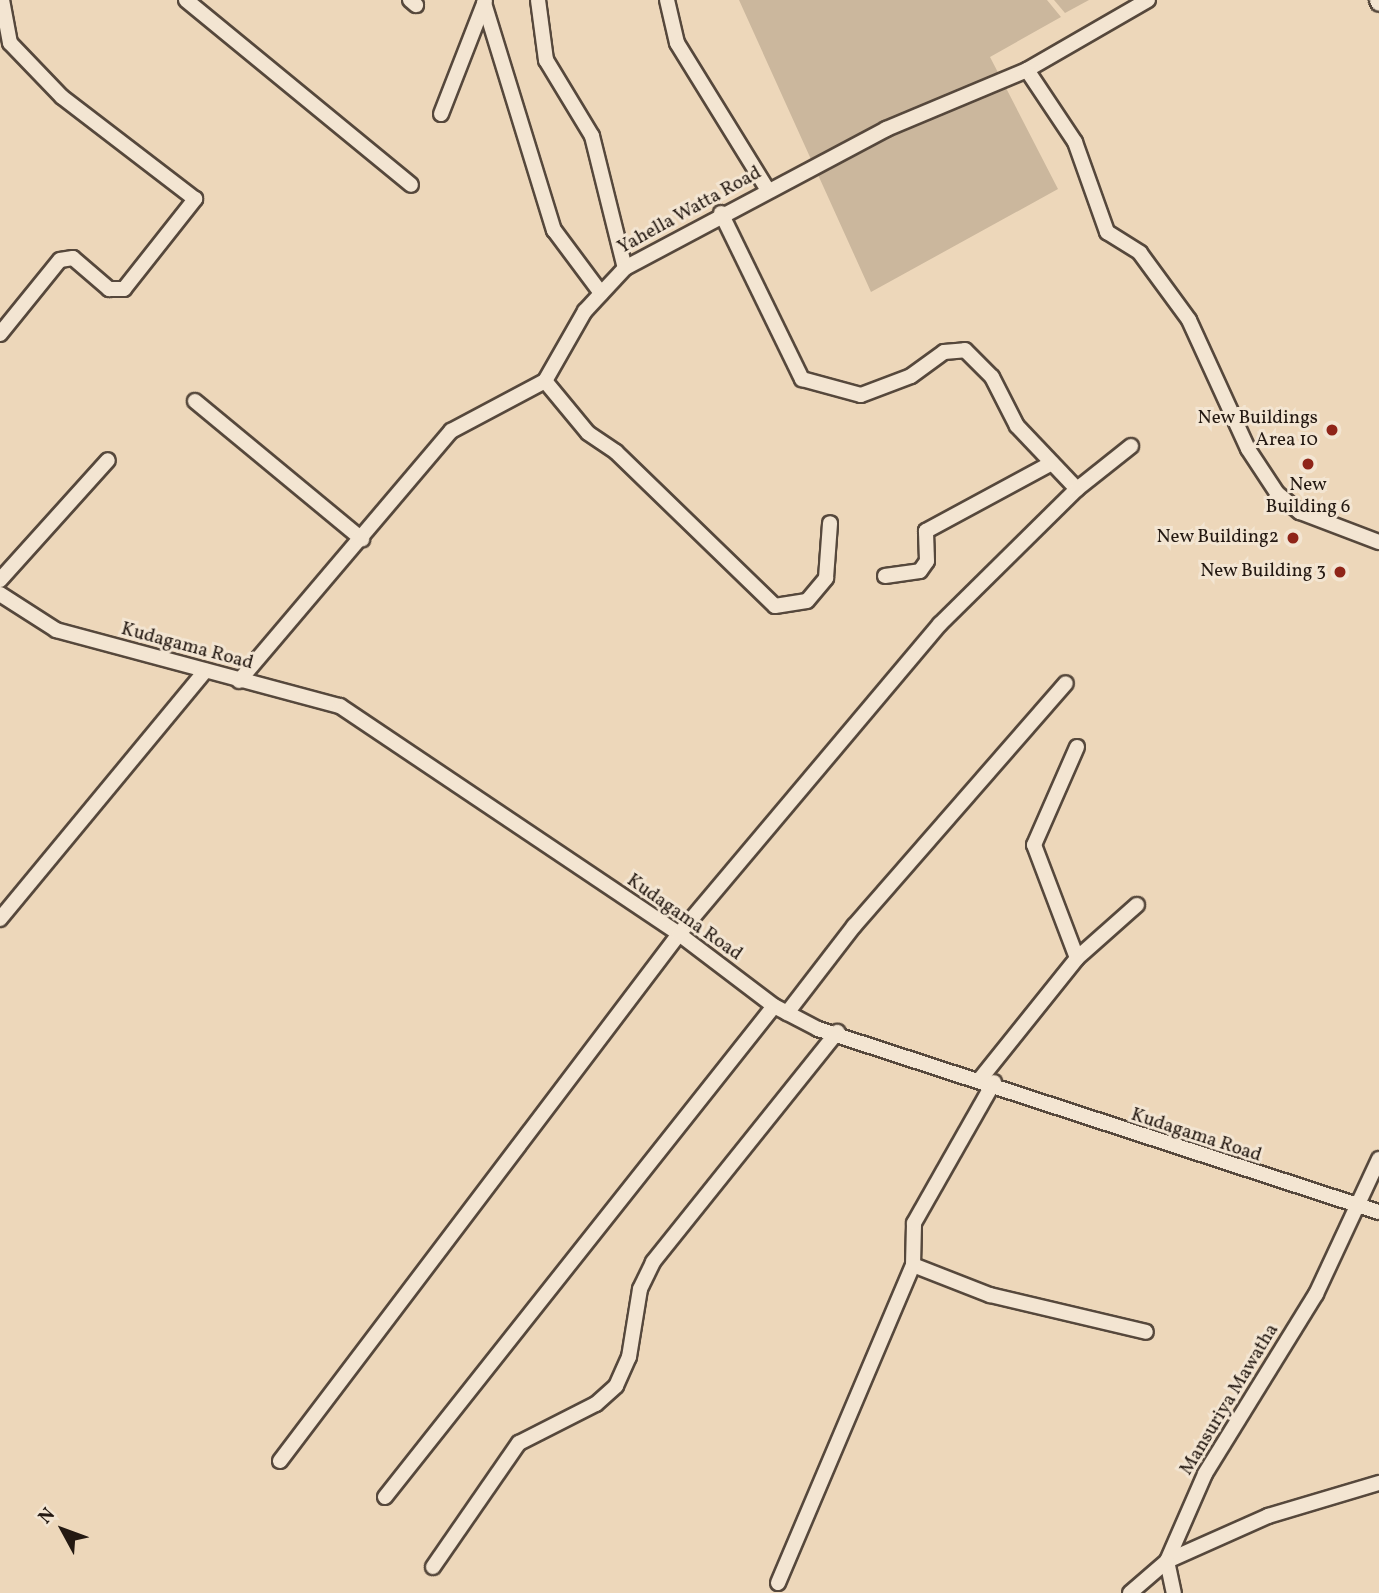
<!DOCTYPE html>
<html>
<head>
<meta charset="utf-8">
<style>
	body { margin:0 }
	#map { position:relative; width:1379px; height:1593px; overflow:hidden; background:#edd7ba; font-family:Vollkorn,serif }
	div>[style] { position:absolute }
	.green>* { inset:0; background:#cbb79d }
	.roads { filter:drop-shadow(2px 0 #56483c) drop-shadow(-2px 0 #56483c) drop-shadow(0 2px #56483c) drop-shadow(0 -2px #56483c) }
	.minor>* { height:14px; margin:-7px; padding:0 7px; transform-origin:7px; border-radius:7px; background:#f3e5d2 }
	.dots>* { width:19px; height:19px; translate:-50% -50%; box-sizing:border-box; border:4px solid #f3e5d2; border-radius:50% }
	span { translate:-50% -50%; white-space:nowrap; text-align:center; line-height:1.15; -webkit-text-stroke:6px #f3e5d2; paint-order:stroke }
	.street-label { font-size:19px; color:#241912 }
	.poi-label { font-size:19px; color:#241912 }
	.right { translate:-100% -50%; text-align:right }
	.north { position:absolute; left:28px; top:1495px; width:70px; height:70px; -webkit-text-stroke:5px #f3e5d2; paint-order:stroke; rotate:311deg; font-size:19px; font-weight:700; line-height:28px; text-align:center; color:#241912 }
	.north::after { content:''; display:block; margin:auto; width:24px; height:32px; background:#241912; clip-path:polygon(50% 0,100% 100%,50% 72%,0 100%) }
</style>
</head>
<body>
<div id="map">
	<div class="green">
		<i style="clip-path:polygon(739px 0,1047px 0,1061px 17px,990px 57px,1058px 189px,871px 292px)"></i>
		<i style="clip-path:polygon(1054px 0,1089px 0,1065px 13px)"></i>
	</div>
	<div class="roads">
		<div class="minor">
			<i style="left:186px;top:0;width:291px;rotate:39.4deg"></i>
			<i style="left:410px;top:0;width:8px;rotate:40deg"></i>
			<i style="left:538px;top:0;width:61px;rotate:82.4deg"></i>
			<i style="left:546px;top:60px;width:89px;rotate:58.8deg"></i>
			<i style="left:592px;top:136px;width:136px;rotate:76deg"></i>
			<i style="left:667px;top:0;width:44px;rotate:76.9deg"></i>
			<i style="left:677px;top:43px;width:172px;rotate:58.3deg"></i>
			<i style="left:1148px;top:0;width:140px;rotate:150deg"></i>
			<i style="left:1027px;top:70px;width:87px;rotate:56.3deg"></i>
			<i style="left:1075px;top:142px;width:96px;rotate:70.4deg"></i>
			<i style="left:1107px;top:232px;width:39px;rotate:32deg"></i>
			<i style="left:1140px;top:253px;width:83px;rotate:53.8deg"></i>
			<i style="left:1189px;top:320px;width:142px;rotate:65.4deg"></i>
			<i style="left:1248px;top:449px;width:53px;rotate:56.6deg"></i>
			<i style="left:1277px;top:493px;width:30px;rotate:40deg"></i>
			<i style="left:1300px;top:512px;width:85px;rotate:20.8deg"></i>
			<i style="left:1377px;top:0;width:4px;rotate:63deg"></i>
			<i style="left:484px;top:3px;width:238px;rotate:72.9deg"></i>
			<i style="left:554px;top:230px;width:79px;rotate:53.3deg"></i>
			<i style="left:441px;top:114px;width:121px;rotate:-68.7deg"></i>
			<i style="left:721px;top:213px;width:185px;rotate:64deg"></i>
			<i style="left:802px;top:379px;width:61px;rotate:15.2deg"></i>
			<i style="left:861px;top:395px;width:53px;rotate:-20.8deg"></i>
			<i style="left:911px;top:376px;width:41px;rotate:-36deg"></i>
			<i style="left:944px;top:352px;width:21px;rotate:-5deg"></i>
			<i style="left:965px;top:350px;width:38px;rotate:45deg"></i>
			<i style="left:992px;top:377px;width:55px;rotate:63deg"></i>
			<i style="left:1017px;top:426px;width:87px;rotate:46.4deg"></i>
			<i style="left:0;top:334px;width:95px;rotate:-51deg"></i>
			<i style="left:60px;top:260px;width:13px;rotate:-9deg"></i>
			<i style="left:73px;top:258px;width:48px;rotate:40.7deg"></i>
			<i style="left:109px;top:289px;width:15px"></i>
			<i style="left:124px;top:289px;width:115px;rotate:-51.7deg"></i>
			<i style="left:195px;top:199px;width:168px;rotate:-142.5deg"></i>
			<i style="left:62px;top:97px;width:75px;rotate:-133.9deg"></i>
			<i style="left:10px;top:43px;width:44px;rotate:-100.5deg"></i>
			<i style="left:545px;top:381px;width:67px;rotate:50.4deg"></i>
			<i style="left:588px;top:433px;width:34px;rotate:34deg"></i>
			<i style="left:616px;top:452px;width:221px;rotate:44.1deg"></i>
			<i style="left:775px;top:606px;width:32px;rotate:-9deg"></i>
			<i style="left:807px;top:601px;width:30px;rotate:-50deg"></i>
			<i style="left:826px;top:578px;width:55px;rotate:-85.8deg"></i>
			<i style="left:195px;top:401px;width:217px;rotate:39.6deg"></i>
			<i style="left:885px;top:576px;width:35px;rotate:-8deg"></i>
			<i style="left:920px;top:571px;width:12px;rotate:-55deg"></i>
			<i style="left:927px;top:561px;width:30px;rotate:-92deg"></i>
			<i style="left:926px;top:531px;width:143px;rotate:-28.4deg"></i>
			<i style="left:0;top:580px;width:161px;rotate:-48deg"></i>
			<i style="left:0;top:594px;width:67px;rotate:32.7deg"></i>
			<i style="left:56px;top:630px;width:294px;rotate:15deg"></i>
			<i style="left:340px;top:706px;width:409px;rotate:33.9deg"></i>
			<i style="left:679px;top:934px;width:119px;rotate:37.2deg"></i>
			<i style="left:774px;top:1006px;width:50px;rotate:27.6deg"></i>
			<i style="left:818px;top:1029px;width:590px;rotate:18.07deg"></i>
			<i style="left:239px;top:681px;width:328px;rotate:-49.7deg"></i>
			<i style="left:451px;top:431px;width:106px;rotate:-28deg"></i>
			<i style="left:545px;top:381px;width:81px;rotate:-60.3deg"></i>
			<i style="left:585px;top:311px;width:59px;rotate:-47.1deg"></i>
			<i style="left:625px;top:268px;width:296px;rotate:-28deg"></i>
			<i style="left:886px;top:129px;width:153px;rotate:-22.7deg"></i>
			<i style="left:0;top:919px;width:322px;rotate:-50.4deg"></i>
			<i style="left:1077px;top:958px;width:80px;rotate:-41.5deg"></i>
			<i style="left:787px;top:1013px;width:110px;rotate:-52.4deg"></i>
			<i style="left:854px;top:926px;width:322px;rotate:-48.9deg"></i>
			<i style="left:981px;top:1078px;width:154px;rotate:-51.3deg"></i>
			<i style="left:1077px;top:958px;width:121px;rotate:-110.8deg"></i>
			<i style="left:1034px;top:845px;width:107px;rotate:-66.3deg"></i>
			<i style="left:1379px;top:1159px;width:149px;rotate:115deg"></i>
			<i style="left:1316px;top:1294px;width:211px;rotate:121.7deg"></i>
			<i style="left:1205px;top:1474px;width:95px;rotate:113.6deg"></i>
			<i style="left:1167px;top:1561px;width:111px;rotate:-24deg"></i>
			<i style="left:1268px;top:1516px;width:116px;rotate:-16.6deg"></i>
			<i style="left:913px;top:1265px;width:83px;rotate:21.3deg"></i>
			<i style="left:990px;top:1295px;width:160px;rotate:13.3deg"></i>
			<i style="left:280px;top:1461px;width:661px;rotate:-52.87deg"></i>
			<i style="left:679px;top:934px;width:405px;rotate:-49.9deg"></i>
			<i style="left:940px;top:624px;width:192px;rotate:-44.6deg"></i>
			<i style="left:1077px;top:489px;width:69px;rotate:-38.5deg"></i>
			<i style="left:385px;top:1497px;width:626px;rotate:-51.61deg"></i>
			<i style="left:433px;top:1567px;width:151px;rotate:-55.3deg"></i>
			<i style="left:519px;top:1443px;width:86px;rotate:-26.9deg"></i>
			<i style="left:596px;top:1404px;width:27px;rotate:-42deg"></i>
			<i style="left:616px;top:1386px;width:32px;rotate:-66deg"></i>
			<i style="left:629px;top:1357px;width:69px;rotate:-80.8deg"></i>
			<i style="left:640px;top:1289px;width:30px;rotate:-64deg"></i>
			<i style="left:653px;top:1262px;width:295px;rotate:-51.3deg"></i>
			<i style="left:778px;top:1583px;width:345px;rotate:-67deg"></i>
			<i style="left:913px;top:1265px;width:42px;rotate:-88.6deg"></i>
			<i style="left:914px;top:1223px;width:162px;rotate:-60.4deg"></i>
			<i style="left:1130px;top:1593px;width:49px;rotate:-40.9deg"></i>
			<i style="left:1167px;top:1561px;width:33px;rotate:78deg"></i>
		</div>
	</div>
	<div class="dots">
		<i style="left:1332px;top:430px;background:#8f2418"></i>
		<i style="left:1308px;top:464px;background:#8f2418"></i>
		<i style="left:1293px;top:538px;background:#8f2418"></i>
		<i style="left:1340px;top:572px;background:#8f2418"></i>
	</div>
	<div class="street-label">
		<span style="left:690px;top:211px;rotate:-29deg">Yahella Watta Road</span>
		<span style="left:187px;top:647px;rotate:15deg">Kudagama Road</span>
		<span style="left:684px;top:918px;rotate:35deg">Kudagama Road</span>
		<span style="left:1196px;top:1136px;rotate:18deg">Kudagama Road</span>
		<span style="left:1230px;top:1400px;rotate:-59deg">Mansuriya Mawatha</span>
	</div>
	<div class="poi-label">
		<span class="right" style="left:1318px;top:430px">New Buildings<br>Area 10</span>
		<span style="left:1308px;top:497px">New<br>Building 6</span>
		<span class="right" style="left:1279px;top:538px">New Building2</span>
		<span class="right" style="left:1326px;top:572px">New Building 3</span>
	</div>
	<div class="north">N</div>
</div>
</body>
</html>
